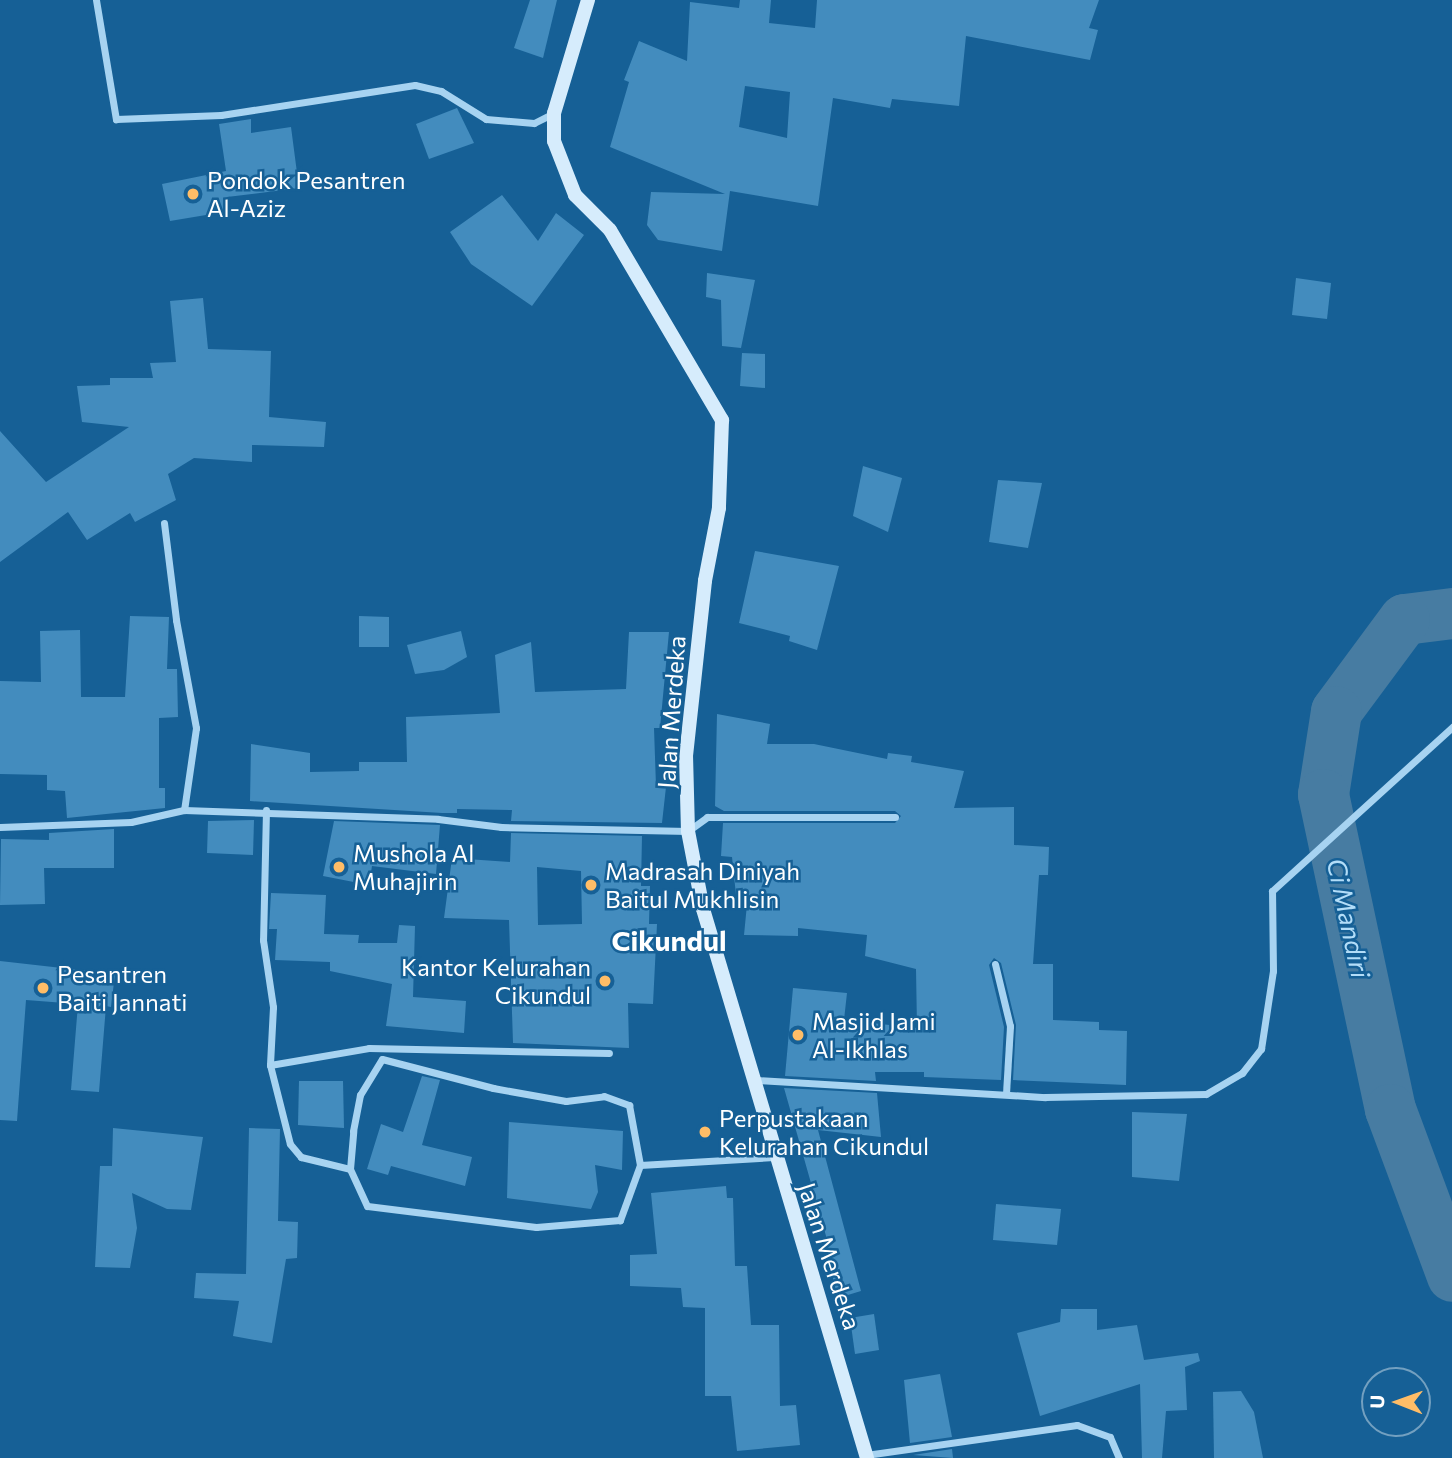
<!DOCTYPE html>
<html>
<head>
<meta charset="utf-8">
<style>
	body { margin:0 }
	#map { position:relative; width:1452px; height:1458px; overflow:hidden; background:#166096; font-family:Commissioner,sans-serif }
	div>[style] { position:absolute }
	.river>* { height:51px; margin:-25.5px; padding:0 25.5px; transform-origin:25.5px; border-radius:25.5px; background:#477ca2 }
	.building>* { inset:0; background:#438cbe }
	.street>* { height:7px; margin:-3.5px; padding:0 3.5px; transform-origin:3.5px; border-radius:3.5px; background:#a7d3f1 }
	.secondary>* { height:14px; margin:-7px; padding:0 7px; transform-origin:7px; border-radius:7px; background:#d6ecfc }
	.dots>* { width:19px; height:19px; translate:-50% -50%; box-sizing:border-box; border:4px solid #166096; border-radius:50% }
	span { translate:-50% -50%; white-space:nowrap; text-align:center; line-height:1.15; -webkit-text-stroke:5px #166096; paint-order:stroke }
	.poi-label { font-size:24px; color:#fff }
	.left { translate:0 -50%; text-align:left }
	.right { translate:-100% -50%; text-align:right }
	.street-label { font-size:24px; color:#fff }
	.water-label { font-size:26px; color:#b3ddf8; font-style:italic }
	.quarter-label { font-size:28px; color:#fff; font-weight:700 }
	.north { position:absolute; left:1361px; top:1367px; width:70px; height:70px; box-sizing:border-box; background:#166096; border:2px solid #73a0c0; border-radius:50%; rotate:271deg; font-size:19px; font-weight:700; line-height:28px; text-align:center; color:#fff }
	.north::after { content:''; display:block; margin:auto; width:24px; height:32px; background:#ffbd67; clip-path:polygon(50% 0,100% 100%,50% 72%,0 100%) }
</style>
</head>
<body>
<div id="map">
	<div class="river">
		<i style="left:1452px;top:613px;width:48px;rotate:172.9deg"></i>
		<i style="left:1404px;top:619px;width:114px;rotate:126.5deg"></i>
		<i style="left:1336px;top:711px;width:84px;rotate:98.9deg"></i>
		<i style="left:1323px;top:794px;width:322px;rotate:78deg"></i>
		<i style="left:1390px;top:1109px;width:178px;rotate:69.6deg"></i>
	</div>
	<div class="building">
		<i style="clip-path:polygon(530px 0,557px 0,543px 58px,514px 48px)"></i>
		<i style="clip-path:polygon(evenodd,740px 0,771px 0,769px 23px,815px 28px,817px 0,1099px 0,1089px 28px,1098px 30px,1090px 60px,966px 36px,959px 106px,892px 99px,890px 108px,833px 98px,818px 206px,730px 191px,722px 251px,658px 240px,647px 225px,651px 192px,725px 194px,610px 147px,629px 82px,624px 80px,639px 41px,687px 61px,690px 2px,739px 8px,740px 0,745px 86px,790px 92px,787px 138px,739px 127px,745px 86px)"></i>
		<i style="clip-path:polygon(457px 108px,474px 143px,429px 159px,416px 124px)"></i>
		<i style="clip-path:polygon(251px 119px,251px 133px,291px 127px,299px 188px,227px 197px,230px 211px,170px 221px,162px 184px,226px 171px,219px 124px)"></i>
		<i style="clip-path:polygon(502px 195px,538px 241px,556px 213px,584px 235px,532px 306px,471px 264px,450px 232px)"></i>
		<i style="clip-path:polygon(707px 273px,755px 280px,741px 348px,722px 346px,721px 300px,706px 297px)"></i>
		<i style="clip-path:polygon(1296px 278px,1331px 283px,1327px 319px,1292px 315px)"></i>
		<i style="clip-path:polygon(203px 298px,208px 349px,271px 351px,269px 417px,326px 422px,324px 447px,252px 445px,252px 462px,194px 458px,168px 474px,176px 500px,135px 522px,130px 513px,87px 540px,68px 512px,0 562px,0 431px,46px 482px,129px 427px,82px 422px,77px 386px,110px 385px,110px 378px,153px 378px,150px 363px,176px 362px,170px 301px)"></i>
		<i style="clip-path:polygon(742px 353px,765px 354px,765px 388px,740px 386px)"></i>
		<i style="clip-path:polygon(863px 466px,902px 478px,888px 532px,853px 516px)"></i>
		<i style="clip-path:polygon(998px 480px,1042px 483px,1028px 548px,989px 542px)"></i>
		<i style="clip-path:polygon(755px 551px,839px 566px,817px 650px,789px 641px,790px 636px,739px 623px)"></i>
		<i style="clip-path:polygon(130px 616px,169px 617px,167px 669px,177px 669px,178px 717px,159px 718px,159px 788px,165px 788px,165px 808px,67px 818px,65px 791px,47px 790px,47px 775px,0 774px,0 681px,41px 682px,40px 631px,80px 630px,81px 697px,125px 697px)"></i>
		<i style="clip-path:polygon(359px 616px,389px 617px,389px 647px,359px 647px)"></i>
		<i style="clip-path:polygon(461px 631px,467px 657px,444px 670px,415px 674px,407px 645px)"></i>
		<i style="clip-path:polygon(629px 632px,669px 632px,660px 728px,654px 728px,656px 786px,666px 787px,662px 823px,511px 821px,512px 810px,457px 809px,457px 813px,442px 813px,250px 801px,251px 744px,310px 753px,310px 772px,359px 771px,359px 762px,407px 762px,406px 717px,500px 713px,495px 655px,531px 642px,535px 692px,626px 689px)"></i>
		<i style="clip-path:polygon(717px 714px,770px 724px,767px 744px,814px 744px,887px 759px,888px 753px,912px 756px,911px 762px,964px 771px,954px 808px,1014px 807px,1014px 845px,1049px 847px,1048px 875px,1039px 875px,1033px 964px,1053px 964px,1053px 1020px,1099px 1022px,1099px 1030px,1127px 1031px,1126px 1085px,1013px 1080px,1016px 1025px,1001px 963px,994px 958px,989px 965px,1004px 1027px,1001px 1080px,924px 1077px,924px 1072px,875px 1072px,876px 1081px,785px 1076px,793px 988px,847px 993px,844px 1020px,917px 1028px,916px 969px,865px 956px,867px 935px,798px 928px,798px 936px,744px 935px,748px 894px,736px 895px,732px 857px,721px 856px,723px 823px,895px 823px,901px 816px,895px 811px,724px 811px,715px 806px)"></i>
		<i style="clip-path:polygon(254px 820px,253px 855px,207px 853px,208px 821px)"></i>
		<i style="clip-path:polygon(334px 821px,440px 825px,436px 874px,372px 866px,369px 885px,323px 876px)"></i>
		<i style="clip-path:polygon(114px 829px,114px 868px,44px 868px,45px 904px,0 905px,1px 839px,49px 840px,49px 833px)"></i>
		<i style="clip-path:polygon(evenodd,511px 833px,642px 836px,641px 886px,650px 886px,649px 924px,657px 924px,653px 1004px,628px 1003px,629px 1048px,513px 1043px,509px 920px,444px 918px,452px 858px,510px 862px,511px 833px,537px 867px,581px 871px,582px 924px,538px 925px,537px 867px)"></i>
		<i style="clip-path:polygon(271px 893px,326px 895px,324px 934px,359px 935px,358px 943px,397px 943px,399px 925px,415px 926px,413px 997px,466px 1001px,464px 1033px,386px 1026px,392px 984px,330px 971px,330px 962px,275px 960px,277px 929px,269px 929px)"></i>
		<i style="clip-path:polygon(0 961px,115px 974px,111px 1007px,106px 1006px,99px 1092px,71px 1090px,78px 1004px,26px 1000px,17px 1121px,0 1120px)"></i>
		<i style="clip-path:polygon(422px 1076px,440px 1080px,422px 1145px,472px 1157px,465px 1186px,391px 1166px,388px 1175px,367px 1169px,381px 1124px,403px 1132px)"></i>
		<i style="clip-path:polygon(299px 1081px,343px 1081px,344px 1128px,298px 1125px)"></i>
		<i style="clip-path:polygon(784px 1088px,877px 1093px,881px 1137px,818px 1130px,861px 1291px,838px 1298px,824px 1244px,828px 1243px)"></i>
		<i style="clip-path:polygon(1132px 1112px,1187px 1114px,1179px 1181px,1132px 1177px)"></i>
		<i style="clip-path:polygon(509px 1122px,623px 1131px,622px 1170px,595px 1165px,598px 1192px,591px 1209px,507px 1198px)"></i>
		<i style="clip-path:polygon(113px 1128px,203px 1137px,191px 1210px,167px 1209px,132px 1193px,137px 1228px,130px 1268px,95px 1267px,100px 1166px,112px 1166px)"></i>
		<i style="clip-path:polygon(249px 1128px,280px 1129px,278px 1221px,298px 1222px,297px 1258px,286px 1259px,272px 1343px,233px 1336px,239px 1301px,194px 1298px,196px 1273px,246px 1274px)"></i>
		<i style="clip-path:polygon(726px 1186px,727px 1198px,733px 1198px,735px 1266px,747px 1266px,751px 1325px,779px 1325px,780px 1406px,796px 1405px,800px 1445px,737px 1451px,731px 1396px,705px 1396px,705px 1308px,683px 1307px,681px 1288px,630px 1286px,630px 1255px,657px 1254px,651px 1193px)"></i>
		<i style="clip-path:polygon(996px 1204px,1061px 1209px,1057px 1245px,993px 1240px)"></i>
		<i style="clip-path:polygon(1061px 1309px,1097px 1309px,1097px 1330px,1137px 1325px,1144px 1360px,1198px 1353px,1200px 1361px,1185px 1367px,1187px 1410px,1166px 1411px,1162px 1458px,1142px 1458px,1140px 1384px,1040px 1416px,1017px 1333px,1060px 1322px)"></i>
		<i style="clip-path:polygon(874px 1314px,879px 1350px,855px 1354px,850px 1318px)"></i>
		<i style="clip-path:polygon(940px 1374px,952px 1437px,910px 1443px,904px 1380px)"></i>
		<i style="clip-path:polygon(1241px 1391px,1254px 1412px,1263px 1458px,1214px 1458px,1213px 1392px)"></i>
		<i style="clip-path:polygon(952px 1449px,953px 1458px,913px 1455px)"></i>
	</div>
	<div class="street">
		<i style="left:96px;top:0;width:121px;rotate:80.5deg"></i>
		<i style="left:116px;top:119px;width:105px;rotate:-2.2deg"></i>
		<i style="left:221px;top:115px;width:196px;rotate:-8.8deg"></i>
		<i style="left:415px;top:85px;width:27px;rotate:13deg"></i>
		<i style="left:441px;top:91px;width:53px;rotate:31.9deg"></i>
		<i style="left:486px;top:119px;width:48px;rotate:4.8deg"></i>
		<i style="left:534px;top:123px;width:22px;rotate:-27deg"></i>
		<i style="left:164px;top:523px;width:98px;rotate:82.9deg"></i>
		<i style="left:176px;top:620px;width:110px;rotate:79.5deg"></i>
		<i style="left:196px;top:728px;width:83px;rotate:98.3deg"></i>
		<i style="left:266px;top:810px;width:130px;rotate:91.3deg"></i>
		<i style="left:263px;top:940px;width:68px;rotate:81.5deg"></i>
		<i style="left:273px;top:1007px;width:58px;rotate:93deg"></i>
		<i style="left:270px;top:1065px;width:81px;rotate:75.8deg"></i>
		<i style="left:290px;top:1144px;width:17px;rotate:50deg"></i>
		<i style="left:301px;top:1157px;width:50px;rotate:13.8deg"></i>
		<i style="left:0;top:827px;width:131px;rotate:-2.2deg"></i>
		<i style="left:131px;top:822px;width:54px;rotate:-12.8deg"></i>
		<i style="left:184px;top:810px;width:254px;rotate:2deg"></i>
		<i style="left:438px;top:819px;width:64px;rotate:7.2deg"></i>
		<i style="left:501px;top:827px;width:187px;rotate:1.2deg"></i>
		<i style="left:688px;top:831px;width:24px;rotate:-36deg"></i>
		<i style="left:707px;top:817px;width:188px"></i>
		<i style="left:995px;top:964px;width:64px;rotate:76.4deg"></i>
		<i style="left:1010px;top:1026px;width:68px;rotate:93.4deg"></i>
		<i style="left:382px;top:1059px;width:115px;rotate:14.6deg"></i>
		<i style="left:493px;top:1088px;width:74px;rotate:10.1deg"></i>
		<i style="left:566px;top:1101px;width:38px;rotate:-7deg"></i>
		<i style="left:604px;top:1096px;width:27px;rotate:20deg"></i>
		<i style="left:629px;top:1105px;width:61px;rotate:79.6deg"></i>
		<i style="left:640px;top:1165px;width:59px;rotate:110deg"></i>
		<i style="left:620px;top:1220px;width:84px;rotate:175.2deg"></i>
		<i style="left:536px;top:1227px;width:170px;rotate:-172.9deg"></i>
		<i style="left:367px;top:1206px;width:41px;rotate:-114.7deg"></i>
		<i style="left:350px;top:1169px;width:38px;rotate:-85deg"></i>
		<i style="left:353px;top:1131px;width:37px;rotate:-79deg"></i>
		<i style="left:360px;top:1095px;width:42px;rotate:-58.6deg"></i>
		<i style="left:270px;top:1065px;width:100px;rotate:-9.7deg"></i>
		<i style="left:369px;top:1048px;width:240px;rotate:1.2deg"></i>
		<i style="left:757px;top:1080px;width:289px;rotate:3.4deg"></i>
		<i style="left:1045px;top:1097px;width:161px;rotate:-1.1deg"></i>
		<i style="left:1206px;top:1094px;width:42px;rotate:-30.3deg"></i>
		<i style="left:1242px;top:1073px;width:31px;rotate:-52deg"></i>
		<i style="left:1261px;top:1049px;width:79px;rotate:-81.3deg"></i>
		<i style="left:1273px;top:971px;width:80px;rotate:-90.7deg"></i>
		<i style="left:1272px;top:891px;width:244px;rotate:-42.3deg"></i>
		<i style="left:640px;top:1165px;width:134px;rotate:-3.4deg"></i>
		<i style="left:866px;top:1455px;width:213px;rotate:-8.1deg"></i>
		<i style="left:1077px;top:1425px;width:35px;rotate:20deg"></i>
		<i style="left:1110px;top:1437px;width:23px;rotate:67deg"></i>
	</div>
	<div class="secondary">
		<i style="left:588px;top:0;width:118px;rotate:106.7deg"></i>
		<i style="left:554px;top:113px;width:28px;rotate:90deg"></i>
		<i style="left:554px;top:141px;width:58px;rotate:68.7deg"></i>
		<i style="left:575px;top:195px;width:49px;rotate:45deg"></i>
		<i style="left:610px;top:230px;width:221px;rotate:59.5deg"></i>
		<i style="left:722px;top:420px;width:88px;rotate:92deg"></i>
		<i style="left:719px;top:508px;width:74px;rotate:100.9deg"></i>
		<i style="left:705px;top:581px;width:175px;rotate:96.2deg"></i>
		<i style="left:686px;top:755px;width:76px;rotate:88.5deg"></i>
		<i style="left:688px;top:831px;width:79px;rotate:79.1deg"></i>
		<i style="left:703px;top:909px;width:573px;rotate:73.37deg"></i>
	</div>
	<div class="dots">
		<i style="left:193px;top:194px;background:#ffbd67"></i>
		<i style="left:339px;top:867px;background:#ffbd67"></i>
		<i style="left:591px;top:885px;background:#ffbd67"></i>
		<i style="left:605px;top:981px;background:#ffbd67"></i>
		<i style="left:43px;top:988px;background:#ffbd67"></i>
		<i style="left:798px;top:1035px;background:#ffbd67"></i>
		<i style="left:705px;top:1132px;background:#ffbd67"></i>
	</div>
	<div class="poi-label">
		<span class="left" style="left:207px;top:194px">Pondok Pesantren<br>Al-Aziz</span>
		<span class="left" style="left:353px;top:867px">Mushola Al<br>Muhajirin</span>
		<span class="left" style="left:605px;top:885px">Madrasah Diniyah<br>Baitul Mukhlisin</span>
		<span class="right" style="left:591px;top:981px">Kantor Kelurahan<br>Cikundul</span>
		<span class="left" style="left:57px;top:988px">Pesantren<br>Baiti Jannati</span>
		<span class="left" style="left:812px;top:1035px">Masjid Jami<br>Al-Ikhlas</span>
		<span class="left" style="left:719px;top:1132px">Perpustakaan<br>Kelurahan Cikundul</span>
	</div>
	<div class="street-label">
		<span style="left:671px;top:712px;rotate:-86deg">Jalan Merdeka</span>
		<span style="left:830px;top:1256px;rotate:72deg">Jalan Merdeka</span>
	</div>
	<div class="water-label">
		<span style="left:1349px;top:918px;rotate:78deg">Ci Mandiri</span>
	</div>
	<div class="quarter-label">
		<span style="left:669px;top:940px">Cikundul</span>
	</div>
	<div class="north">U</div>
</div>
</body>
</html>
